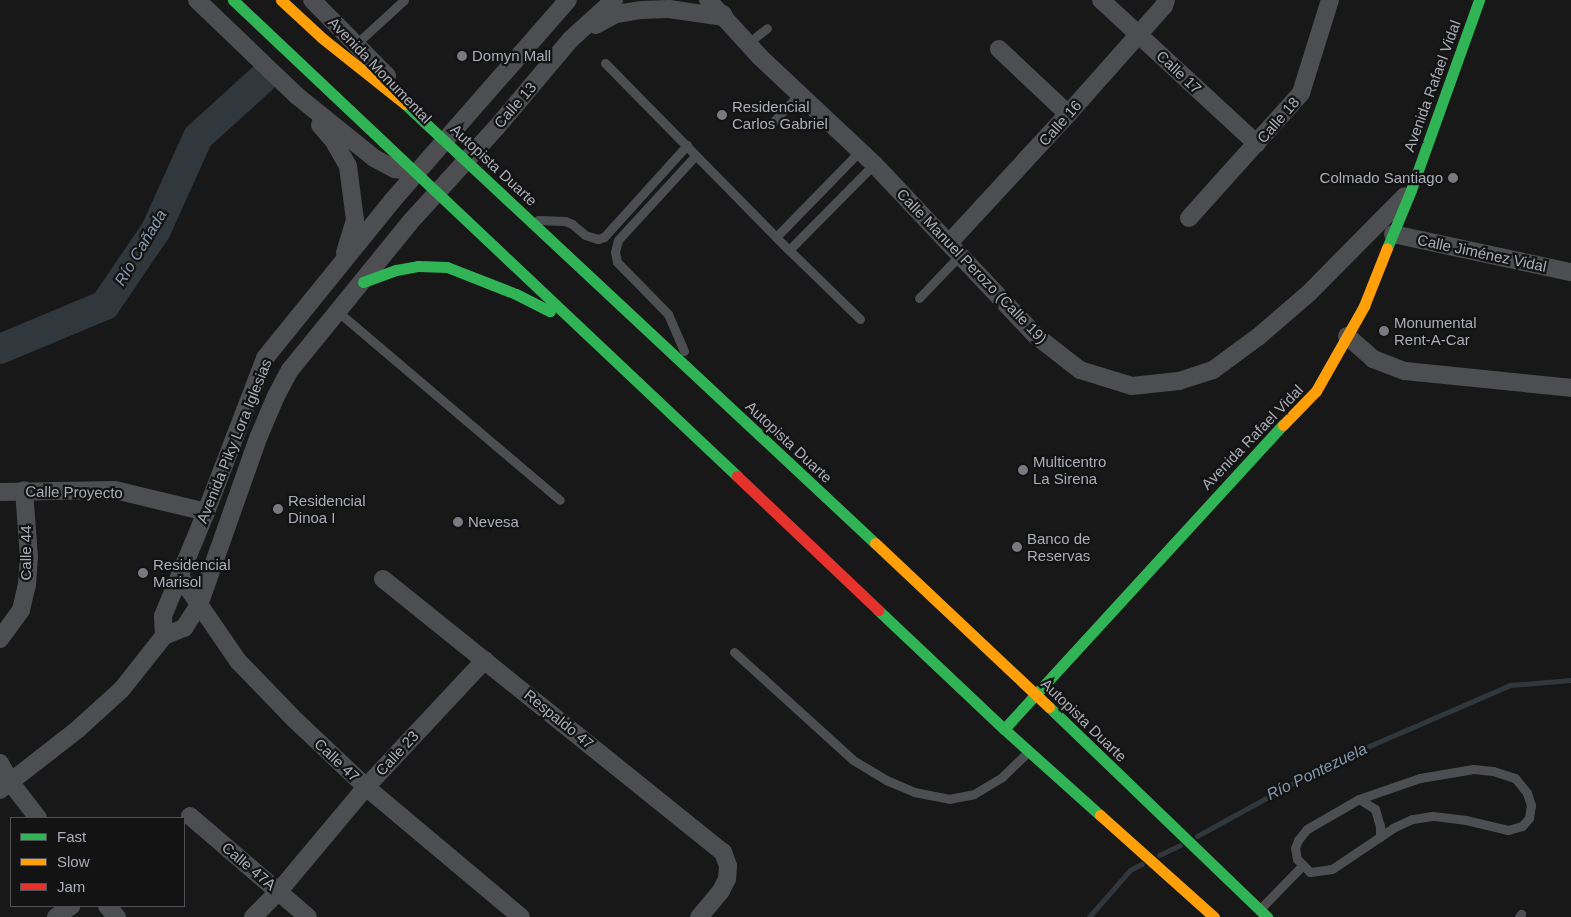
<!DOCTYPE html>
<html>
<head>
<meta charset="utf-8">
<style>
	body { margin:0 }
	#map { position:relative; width:1571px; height:917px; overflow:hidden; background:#181819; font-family:Helvetica,sans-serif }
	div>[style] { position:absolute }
	.stream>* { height:5px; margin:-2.5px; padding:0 2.5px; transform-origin:2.5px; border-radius:2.5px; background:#30373d }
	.river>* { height:30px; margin:-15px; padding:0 15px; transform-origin:15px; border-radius:15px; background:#30373d }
	.lane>* { height:9px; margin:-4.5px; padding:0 4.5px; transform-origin:4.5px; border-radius:4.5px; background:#4d4e51 }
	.street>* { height:18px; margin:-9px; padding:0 9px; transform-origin:9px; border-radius:9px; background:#4d4e51 }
	.fast>* { height:11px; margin:-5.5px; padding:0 5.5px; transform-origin:5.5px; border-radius:5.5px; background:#30b455 }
	.slow>* { height:11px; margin:-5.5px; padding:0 5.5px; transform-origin:5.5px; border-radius:5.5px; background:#ff9f0a }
	.jam>* { height:11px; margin:-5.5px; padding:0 5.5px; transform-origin:5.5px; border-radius:5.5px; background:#e5322d }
	.dots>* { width:14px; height:14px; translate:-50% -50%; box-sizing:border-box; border:2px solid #131314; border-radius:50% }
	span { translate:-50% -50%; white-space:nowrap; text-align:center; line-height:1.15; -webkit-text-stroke:4.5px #131314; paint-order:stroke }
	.poi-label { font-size:15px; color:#abaeb8 }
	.left { translate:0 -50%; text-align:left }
	.right { translate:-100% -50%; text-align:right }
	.street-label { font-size:15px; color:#abaeb8 }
	.water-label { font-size:16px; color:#859ab0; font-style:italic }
	.legend { position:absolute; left:10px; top:817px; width:175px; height:90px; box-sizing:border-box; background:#131314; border:1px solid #505156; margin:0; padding:6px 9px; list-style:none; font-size:15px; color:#abaeb8 }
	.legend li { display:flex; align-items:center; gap:10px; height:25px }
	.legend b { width:25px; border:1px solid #505156 }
</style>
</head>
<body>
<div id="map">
	<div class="stream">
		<i style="left:1197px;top:836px;width:152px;rotate:-28.8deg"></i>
		<i style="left:1330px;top:763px;width:196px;rotate:-23.4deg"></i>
		<i style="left:1510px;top:685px;width:61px;rotate:-4.7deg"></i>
		<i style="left:1159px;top:855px;width:23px;rotate:-25deg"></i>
		<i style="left:1089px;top:917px;width:62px;rotate:-48.9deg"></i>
		<i style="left:1130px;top:870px;width:13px;rotate:-27deg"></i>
	</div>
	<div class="river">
		<i style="left:0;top:349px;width:114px;rotate:-22.7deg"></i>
		<i style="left:105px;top:305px;width:91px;rotate:-55.8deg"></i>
		<i style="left:156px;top:230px;width:102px;rotate:-65.7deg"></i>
		<i style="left:198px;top:137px;width:86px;rotate:-42.2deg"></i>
	</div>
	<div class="lane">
		<i style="left:748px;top:43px;width:24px;rotate:-38deg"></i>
		<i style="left:356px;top:44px;width:65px;rotate:-42.5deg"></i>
		<i style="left:605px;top:63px;width:262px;rotate:45.5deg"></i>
		<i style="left:789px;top:250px;width:99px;rotate:44.2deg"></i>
		<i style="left:772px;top:123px;width:40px;rotate:-47deg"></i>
		<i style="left:538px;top:220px;width:27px;rotate:2deg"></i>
		<i style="left:565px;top:221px;width:8px;rotate:23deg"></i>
		<i style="left:572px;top:224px;width:17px;rotate:40deg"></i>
		<i style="left:585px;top:235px;width:14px;rotate:17deg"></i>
		<i style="left:598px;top:239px;width:6px;rotate:-18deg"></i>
		<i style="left:604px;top:237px;width:124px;rotate:-47.9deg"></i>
		<i style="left:776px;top:237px;width:120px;rotate:-45.7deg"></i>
		<i style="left:789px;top:250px;width:121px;rotate:-45.3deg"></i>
		<i style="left:919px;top:298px;width:61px;rotate:-46.3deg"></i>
		<i style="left:337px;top:311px;width:292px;rotate:40.3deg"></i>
		<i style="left:684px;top:351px;width:40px;rotate:-113.4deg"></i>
		<i style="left:668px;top:314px;width:73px;rotate:-134.4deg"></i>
		<i style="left:617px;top:262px;width:10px;rotate:-101deg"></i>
		<i style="left:615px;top:252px;width:12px;rotate:-76deg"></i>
		<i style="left:618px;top:240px;width:115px;rotate:-47.5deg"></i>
		<i style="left:734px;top:652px;width:161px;rotate:42.2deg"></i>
		<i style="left:853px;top:760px;width:39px;rotate:31deg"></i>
		<i style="left:886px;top:780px;width:30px;rotate:23deg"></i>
		<i style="left:914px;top:792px;width:36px;rotate:11deg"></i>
		<i style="left:949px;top:799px;width:25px;rotate:-11deg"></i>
		<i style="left:974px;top:794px;width:33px;rotate:-31deg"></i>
		<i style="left:1002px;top:777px;width:35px;rotate:-44deg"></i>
		<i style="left:1473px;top:769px;width:20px;rotate:6deg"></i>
		<i style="left:1493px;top:771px;width:23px;rotate:18deg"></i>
		<i style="left:1515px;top:778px;width:19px;rotate:51deg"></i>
		<i style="left:1527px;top:793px;width:13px;rotate:72deg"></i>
		<i style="left:1531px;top:805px;width:13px;rotate:99deg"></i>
		<i style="left:1529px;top:818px;width:11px;rotate:131deg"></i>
		<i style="left:1522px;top:826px;width:15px;rotate:164deg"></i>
		<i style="left:1508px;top:830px;width:43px;rotate:-166.6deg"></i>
		<i style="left:1466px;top:820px;width:34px;rotate:-173deg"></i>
		<i style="left:1432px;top:816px;width:20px;rotate:171deg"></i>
		<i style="left:1412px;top:819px;width:21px;rotate:155deg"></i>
		<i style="left:1393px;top:828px;width:73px;rotate:146.1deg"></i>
		<i style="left:1332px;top:869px;width:22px;rotate:172deg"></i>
		<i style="left:1310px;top:872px;width:18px;rotate:-135deg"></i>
		<i style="left:1297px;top:859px;width:11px;rotate:-100deg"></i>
		<i style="left:1295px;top:848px;width:9px;rotate:-69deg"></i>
		<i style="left:1298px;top:840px;width:14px;rotate:-51deg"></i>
		<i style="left:1307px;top:829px;width:60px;rotate:-30deg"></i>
		<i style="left:1359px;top:799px;width:65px;rotate:-19deg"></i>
		<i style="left:1420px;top:778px;width:54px;rotate:-9.6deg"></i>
		<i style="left:1359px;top:799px;width:19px;rotate:32deg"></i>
		<i style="left:1375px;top:809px;width:18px;rotate:74deg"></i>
		<i style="left:1380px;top:826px;width:11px;rotate:90deg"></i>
		<i style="left:1262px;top:907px;width:57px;rotate:-45.7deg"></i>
		<i style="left:1519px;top:917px;width:4px;rotate:-56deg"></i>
	</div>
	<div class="street">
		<i style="left:197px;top:0;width:137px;rotate:43.8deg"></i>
		<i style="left:296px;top:95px;width:100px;rotate:38.9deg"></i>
		<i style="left:374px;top:158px;width:24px;rotate:28deg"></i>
		<i style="left:395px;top:169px;width:15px;rotate:8deg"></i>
		<i style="left:312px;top:0;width:107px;rotate:45.4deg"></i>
		<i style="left:708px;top:0;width:77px;rotate:47.6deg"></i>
		<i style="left:760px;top:57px;width:156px;rotate:43.2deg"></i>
		<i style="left:874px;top:164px;width:235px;rotate:46.7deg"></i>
		<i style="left:1035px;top:335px;width:57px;rotate:37.9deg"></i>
		<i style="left:1080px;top:370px;width:54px;rotate:17.1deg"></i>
		<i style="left:1132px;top:386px;width:47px;rotate:-6.1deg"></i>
		<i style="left:1179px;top:381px;width:36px;rotate:-18deg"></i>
		<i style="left:1213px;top:370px;width:56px;rotate:-36.3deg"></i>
		<i style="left:1258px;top:337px;width:67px;rotate:-40.8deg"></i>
		<i style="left:1309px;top:293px;width:136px;rotate:-45.3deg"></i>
		<i style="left:1101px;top:0;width:212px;rotate:42.7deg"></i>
		<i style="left:596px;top:25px;width:23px;rotate:-29deg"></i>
		<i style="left:616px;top:14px;width:26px;rotate:-9deg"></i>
		<i style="left:642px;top:10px;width:27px;rotate:-2deg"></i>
		<i style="left:669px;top:9px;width:56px;rotate:8.3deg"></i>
		<i style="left:724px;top:17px;width:3px;rotate:-108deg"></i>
		<i style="left:999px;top:49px;width:95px;rotate:43.3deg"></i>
		<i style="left:320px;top:125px;width:20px;rotate:49deg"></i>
		<i style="left:333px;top:140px;width:30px;rotate:60deg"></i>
		<i style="left:348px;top:166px;width:54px;rotate:82.6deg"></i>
		<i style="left:355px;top:220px;width:34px;rotate:107deg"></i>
		<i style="left:1189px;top:218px;width:168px;rotate:-48.1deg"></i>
		<i style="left:1301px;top:93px;width:97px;rotate:-72.7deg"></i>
		<i style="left:1393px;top:234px;width:182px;rotate:12.1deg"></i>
		<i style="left:949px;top:243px;width:176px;rotate:-47.3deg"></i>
		<i style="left:1068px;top:114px;width:144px;rotate:-48.4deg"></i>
		<i style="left:1164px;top:6px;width:6px;rotate:-72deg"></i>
		<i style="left:1347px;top:336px;width:35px;rotate:41deg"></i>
		<i style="left:1373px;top:359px;width:34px;rotate:21deg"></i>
		<i style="left:1405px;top:371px;width:167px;rotate:5.8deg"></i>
		<i style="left:0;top:492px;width:115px;rotate:-1deg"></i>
		<i style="left:115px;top:490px;width:94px;rotate:13.6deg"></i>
		<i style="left:181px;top:578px;width:101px;rotate:55.5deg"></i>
		<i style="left:238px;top:661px;width:78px;rotate:46deg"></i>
		<i style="left:292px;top:717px;width:102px;rotate:43.4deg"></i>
		<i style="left:366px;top:787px;width:202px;rotate:40deg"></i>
		<i style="left:383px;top:579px;width:436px;rotate:38.8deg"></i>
		<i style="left:723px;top:852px;width:15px;rotate:70deg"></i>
		<i style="left:728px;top:866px;width:13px;rotate:94deg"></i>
		<i style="left:727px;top:879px;width:13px;rotate:117deg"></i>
		<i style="left:721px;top:891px;width:34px;rotate:130deg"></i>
		<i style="left:164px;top:636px;width:20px;rotate:-93deg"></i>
		<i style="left:163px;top:616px;width:113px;rotate:-67.5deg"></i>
		<i style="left:206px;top:512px;width:165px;rotate:-69deg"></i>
		<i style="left:265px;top:358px;width:202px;rotate:-51deg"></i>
		<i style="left:392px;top:201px;width:267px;rotate:-48.8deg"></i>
		<i style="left:0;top:639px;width:36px;rotate:-54deg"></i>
		<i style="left:21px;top:610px;width:26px;rotate:-77deg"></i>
		<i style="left:27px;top:585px;width:28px;rotate:-86deg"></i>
		<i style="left:29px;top:557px;width:67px;rotate:-94.3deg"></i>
		<i style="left:0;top:763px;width:23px;rotate:61deg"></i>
		<i style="left:11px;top:783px;width:44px;rotate:52.4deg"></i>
		<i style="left:0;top:790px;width:99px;rotate:-38deg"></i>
		<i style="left:78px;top:729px;width:59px;rotate:-42.3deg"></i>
		<i style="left:122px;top:689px;width:68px;rotate:-51.6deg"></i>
		<i style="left:164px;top:636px;width:22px;rotate:-22deg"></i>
		<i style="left:184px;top:628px;width:27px;rotate:-57deg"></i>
		<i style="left:199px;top:605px;width:179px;rotate:-70.5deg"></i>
		<i style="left:259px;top:436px;width:43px;rotate:-67deg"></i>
		<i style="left:276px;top:396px;width:30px;rotate:-62deg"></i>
		<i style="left:290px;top:370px;width:193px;rotate:-50.9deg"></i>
		<i style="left:412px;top:220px;width:125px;rotate:-47.6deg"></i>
		<i style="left:496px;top:128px;width:116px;rotate:-49.9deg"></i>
		<i style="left:571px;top:39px;width:58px;rotate:-42.2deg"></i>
		<i style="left:190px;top:816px;width:155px;rotate:40.6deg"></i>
		<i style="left:107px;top:906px;width:15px;rotate:48deg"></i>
		<i style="left:56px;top:917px;width:19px;rotate:-36deg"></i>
		<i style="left:253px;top:917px;width:37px;rotate:-45deg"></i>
		<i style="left:279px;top:891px;width:136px;rotate:-50.1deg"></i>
		<i style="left:366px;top:787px;width:174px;rotate:-46.9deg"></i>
	</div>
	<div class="fast">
		<i style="left:233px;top:0;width:693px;rotate:43.36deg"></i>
		<i style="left:405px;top:104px;width:643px;rotate:43.05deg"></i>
		<i style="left:1387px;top:248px;width:63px;rotate:-67.5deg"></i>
		<i style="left:1411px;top:190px;width:202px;rotate:-70.3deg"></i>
		<i style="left:363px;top:282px;width:35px;rotate:-20deg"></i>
		<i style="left:396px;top:270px;width:22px;rotate:-10deg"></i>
		<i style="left:418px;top:266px;width:29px;rotate:2deg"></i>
		<i style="left:447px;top:267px;width:74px;rotate:21.4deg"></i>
		<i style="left:516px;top:294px;width:38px;rotate:27deg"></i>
		<i style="left:878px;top:610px;width:173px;rotate:43.4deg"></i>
		<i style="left:1004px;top:729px;width:129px;rotate:41.9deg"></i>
		<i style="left:1049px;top:707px;width:303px;rotate:43.9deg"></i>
		<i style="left:1004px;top:729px;width:413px;rotate:-47.5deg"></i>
	</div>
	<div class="slow">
		<i style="left:281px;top:0;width:56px;rotate:42.8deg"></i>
		<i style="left:322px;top:38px;width:106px;rotate:38.5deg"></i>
		<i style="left:1283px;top:425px;width:47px;rotate:-45.9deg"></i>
		<i style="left:1316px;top:391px;width:98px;rotate:-60.5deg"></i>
		<i style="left:1364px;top:306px;width:62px;rotate:-68.4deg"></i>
		<i style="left:875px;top:543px;width:239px;rotate:43.3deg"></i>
		<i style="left:1100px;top:815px;width:153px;rotate:41.8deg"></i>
	</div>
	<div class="jam">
		<i style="left:737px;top:476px;width:195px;rotate:43.5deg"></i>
	</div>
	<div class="dots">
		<i style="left:462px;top:56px;background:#787a80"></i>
		<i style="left:722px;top:115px;background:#787a80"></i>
		<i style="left:1453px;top:178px;background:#787a80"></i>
		<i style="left:1384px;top:331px;background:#787a80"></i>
		<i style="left:1023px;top:470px;background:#787a80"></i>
		<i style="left:278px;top:509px;background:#787a80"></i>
		<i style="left:458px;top:522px;background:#787a80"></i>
		<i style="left:1017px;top:547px;background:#787a80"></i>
		<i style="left:143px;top:573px;background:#787a80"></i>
	</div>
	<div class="poi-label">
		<span class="left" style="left:472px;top:56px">Domyn Mall</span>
		<span class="left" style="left:732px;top:115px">Residencial<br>Carlos Gabriel</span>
		<span class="right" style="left:1443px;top:178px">Colmado Santiago</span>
		<span class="left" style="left:1394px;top:331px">Monumental<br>Rent-A-Car</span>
		<span class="left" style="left:1033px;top:470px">Multicentro<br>La Sirena</span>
		<span class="left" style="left:288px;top:509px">Residencial<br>Dinoa I</span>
		<span class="left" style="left:468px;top:522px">Nevesa</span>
		<span class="left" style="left:1027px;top:547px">Banco de<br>Reservas</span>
		<span class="left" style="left:153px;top:573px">Residencial<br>Marisol</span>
	</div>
	<div class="street-label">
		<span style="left:380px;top:70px;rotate:46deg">Avenida Monumental</span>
		<span style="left:1179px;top:72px;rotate:43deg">Calle 17</span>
		<span style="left:1432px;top:86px;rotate:-70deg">Avenida Rafael Vidal</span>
		<span style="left:515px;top:105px;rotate:-49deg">Calle 13</span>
		<span style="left:1278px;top:120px;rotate:-49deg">Calle 18</span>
		<span style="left:1060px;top:123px;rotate:-48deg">Calle 16</span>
		<span style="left:494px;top:165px;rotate:43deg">Autopista Duarte</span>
		<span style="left:1482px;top:253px;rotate:12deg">Calle Jiménez Vidal</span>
		<span style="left:972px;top:266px;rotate:46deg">Calle Manuel Perozo (Calle 19)</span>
		<span style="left:1252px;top:437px;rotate:-46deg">Avenida Rafael Vidal</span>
		<span style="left:234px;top:441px;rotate:-68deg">Avenida Piky Lora Iglesias</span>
		<span style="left:789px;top:442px;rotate:43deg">Autopista Duarte</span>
		<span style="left:74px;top:492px;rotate:1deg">Calle Proyecto</span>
		<span style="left:26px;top:553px;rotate:-90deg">Calle 44</span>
		<span style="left:559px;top:719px;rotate:39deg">Respaldo 47</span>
		<span style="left:1084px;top:720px;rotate:44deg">Autopista Duarte</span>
		<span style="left:397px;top:753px;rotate:-47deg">Calle 23</span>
		<span style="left:337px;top:760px;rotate:43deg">Calle 47</span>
		<span style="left:249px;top:866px;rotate:40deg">Calle 47A</span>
	</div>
	<div class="water-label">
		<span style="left:141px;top:248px;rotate:-59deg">Río Cañada</span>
		<span style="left:1317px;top:772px;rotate:-26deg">Río Pontezuela</span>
	</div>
	<ul class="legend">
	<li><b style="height:6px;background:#30b455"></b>Fast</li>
	<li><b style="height:6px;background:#ff9f0a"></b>Slow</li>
	<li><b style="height:6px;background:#e5322d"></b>Jam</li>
	</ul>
</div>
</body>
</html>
